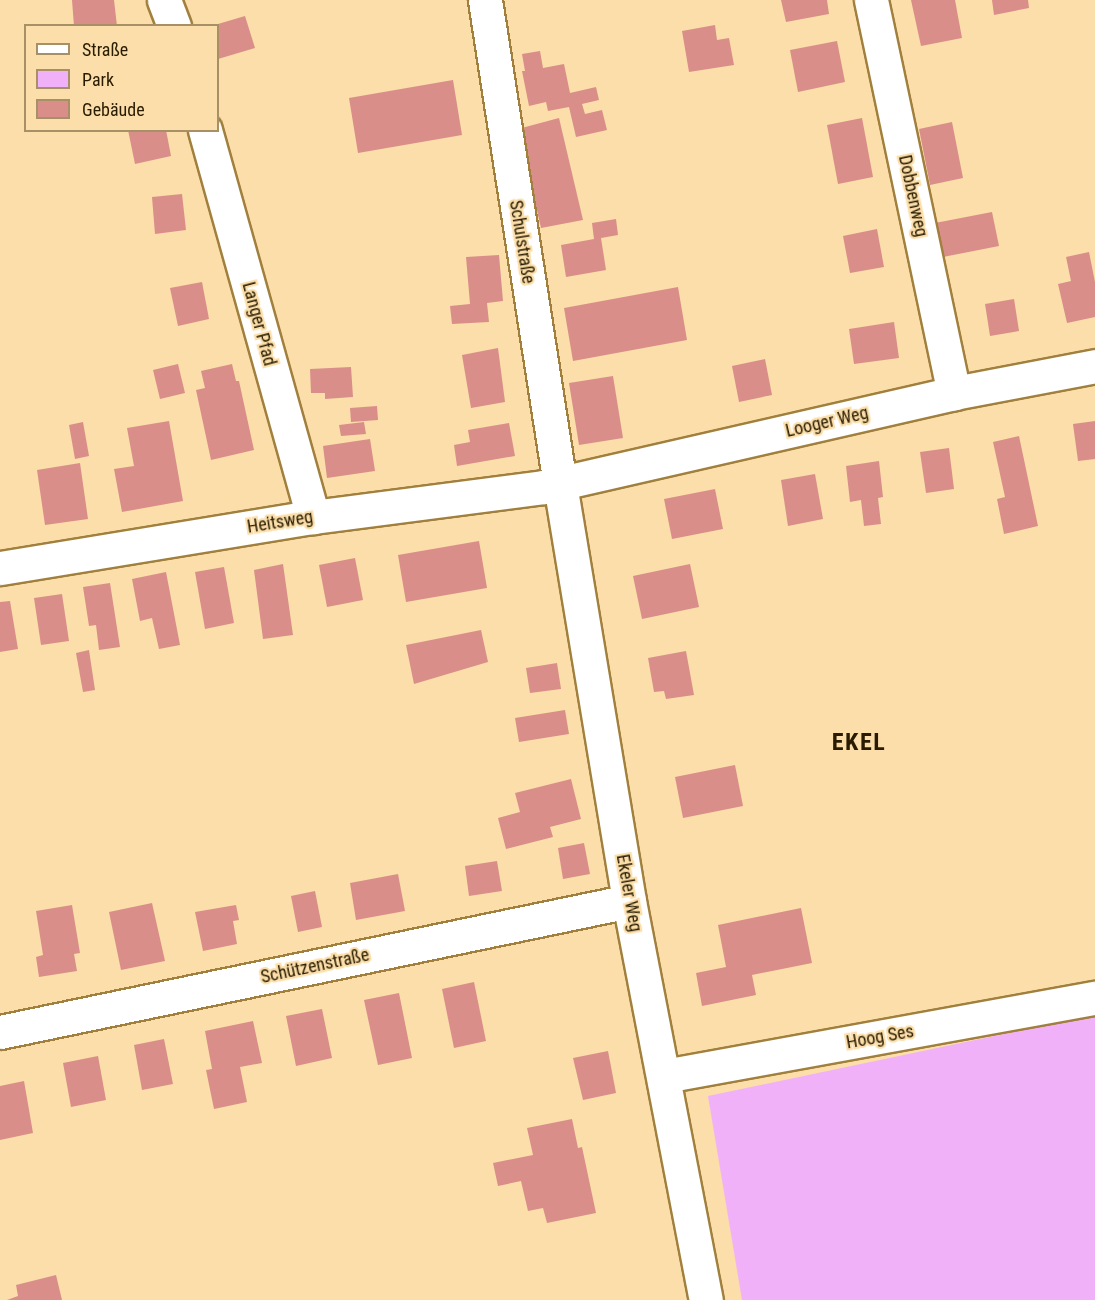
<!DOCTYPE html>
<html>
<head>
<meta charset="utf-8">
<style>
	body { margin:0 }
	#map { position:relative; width:1095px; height:1300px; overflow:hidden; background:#fbdea9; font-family:"Roboto Condensed",sans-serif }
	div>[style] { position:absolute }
	.green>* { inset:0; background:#f0b1f8 }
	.building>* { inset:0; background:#da8e8a }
	.roads { filter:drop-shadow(2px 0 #a1803e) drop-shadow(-2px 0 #a1803e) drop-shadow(0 2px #a1803e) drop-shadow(0 -2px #a1803e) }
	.street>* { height:33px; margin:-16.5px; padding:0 16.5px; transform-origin:16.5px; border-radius:16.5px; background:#fff }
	span { translate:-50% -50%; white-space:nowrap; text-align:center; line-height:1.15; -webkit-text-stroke:4.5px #fbdea9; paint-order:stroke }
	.street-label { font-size:18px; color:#281b00 }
	.district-label { font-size:24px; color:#281b00; font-weight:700; letter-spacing:1.5px }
	.legend { position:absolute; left:24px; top:24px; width:195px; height:108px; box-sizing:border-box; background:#fbdea9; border:2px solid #a79065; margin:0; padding:8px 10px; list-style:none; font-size:18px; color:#281b00 }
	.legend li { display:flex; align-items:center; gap:12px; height:30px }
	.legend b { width:30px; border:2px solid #a79065 }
</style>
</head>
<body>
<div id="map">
	<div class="green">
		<i style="clip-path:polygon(1095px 1015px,1095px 1300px,742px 1300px,708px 1096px)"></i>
	</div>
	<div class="building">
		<i style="clip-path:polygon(72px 0,114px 0,117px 26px,74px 26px)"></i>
		<i style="clip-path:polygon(781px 0,827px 0,829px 14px,786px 22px)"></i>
		<i style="clip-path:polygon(911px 0,955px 0,962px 38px,921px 46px)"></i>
		<i style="clip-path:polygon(992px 0,1028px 0,1029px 8px,994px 15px)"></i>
		<i style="clip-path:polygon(245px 16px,255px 48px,218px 59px,218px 24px)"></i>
		<i style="clip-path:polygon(715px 25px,717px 40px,729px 38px,734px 65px,689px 72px,682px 31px)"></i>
		<i style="clip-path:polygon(837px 41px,845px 82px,798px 92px,790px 50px)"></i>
		<i style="clip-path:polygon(540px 51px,543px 68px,564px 64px,570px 93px,596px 87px,599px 100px,582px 104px,585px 114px,602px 110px,607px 130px,576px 137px,569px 107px,548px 111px,546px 102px,529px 106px,522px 71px,525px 71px,522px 54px)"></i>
		<i style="clip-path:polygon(453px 80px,462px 135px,358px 153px,349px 98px)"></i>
		<i style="clip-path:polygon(559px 118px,583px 220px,541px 228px,518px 129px)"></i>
		<i style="clip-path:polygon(862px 118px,873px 177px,838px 184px,827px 125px)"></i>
		<i style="clip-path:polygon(952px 122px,963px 178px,930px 185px,919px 129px)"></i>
		<i style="clip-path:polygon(128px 130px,166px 130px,171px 156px,135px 164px)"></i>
		<i style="clip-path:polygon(182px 194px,186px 230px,155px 234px,152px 197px)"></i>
		<i style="clip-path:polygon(992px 212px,999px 246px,943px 257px,935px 223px)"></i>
		<i style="clip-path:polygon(616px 219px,618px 235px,601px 238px,606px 270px,566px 277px,561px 245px,594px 239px,592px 223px)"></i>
		<i style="clip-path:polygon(877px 229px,884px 267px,850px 273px,843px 236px)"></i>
		<i style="clip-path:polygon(1089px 252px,1095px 282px,1095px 317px,1067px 323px,1058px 284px,1071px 281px,1066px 257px)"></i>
		<i style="clip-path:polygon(499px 255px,503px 301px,487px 303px,489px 322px,452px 324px,450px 306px,470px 304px,466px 257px)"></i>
		<i style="clip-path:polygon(202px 282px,209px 319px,178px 326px,170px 288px)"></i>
		<i style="clip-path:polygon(678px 287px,687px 340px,573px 361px,564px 308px)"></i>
		<i style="clip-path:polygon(1014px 299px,1019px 331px,990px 336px,985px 304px)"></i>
		<i style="clip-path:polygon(894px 322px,899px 358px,854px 364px,849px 329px)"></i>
		<i style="clip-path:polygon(498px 348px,505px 402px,471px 408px,462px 355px)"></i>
		<i style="clip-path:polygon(765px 359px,772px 395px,739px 402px,732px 366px)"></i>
		<i style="clip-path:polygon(178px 364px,185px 393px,160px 399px,153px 370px)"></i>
		<i style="clip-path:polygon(232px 364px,236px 381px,239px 381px,254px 450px,211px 460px,196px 390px,205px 388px,201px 371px)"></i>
		<i style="clip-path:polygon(351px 367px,353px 397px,325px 399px,325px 393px,311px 393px,310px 369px)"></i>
		<i style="clip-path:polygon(613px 376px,623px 438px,579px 445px,569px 383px)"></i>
		<i style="clip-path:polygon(377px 406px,378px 420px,351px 422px,350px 408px)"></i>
		<i style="clip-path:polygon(169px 421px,183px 501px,122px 512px,114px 469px,134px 466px,127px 428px)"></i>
		<i style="clip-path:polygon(1095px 421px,1095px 459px,1078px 461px,1073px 424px)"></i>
		<i style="clip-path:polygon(83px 422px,89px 456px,75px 459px,69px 425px)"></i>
		<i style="clip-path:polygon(364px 422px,366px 434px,341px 436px,339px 425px)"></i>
		<i style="clip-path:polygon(509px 423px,515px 456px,457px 466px,454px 445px,470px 442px,468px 430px)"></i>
		<i style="clip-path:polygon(1019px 436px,1038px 526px,1004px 534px,997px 499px,1005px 497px,993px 442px)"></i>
		<i style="clip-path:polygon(370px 439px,375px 471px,327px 478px,323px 446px)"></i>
		<i style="clip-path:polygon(949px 448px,954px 489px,926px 493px,920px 452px)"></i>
		<i style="clip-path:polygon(879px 461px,883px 497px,878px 498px,881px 524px,864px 526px,861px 500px,850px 502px,846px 466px)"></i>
		<i style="clip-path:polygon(80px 463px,88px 519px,45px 525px,37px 470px)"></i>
		<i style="clip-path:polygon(815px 474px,823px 519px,788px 526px,781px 480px)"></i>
		<i style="clip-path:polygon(715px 489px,723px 529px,672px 539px,664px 499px)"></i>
		<i style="clip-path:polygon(479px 541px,487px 588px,406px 602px,398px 555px)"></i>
		<i style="clip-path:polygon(355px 558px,363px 600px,327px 607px,319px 565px)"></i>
		<i style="clip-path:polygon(283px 564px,293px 635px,263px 639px,254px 570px)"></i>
		<i style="clip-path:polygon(690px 564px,699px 607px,642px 619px,633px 576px)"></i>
		<i style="clip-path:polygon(224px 567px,234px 623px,205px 629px,195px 572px)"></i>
		<i style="clip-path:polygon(166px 572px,180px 645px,159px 649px,152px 618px,140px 621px,132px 579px)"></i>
		<i style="clip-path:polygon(110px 583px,120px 647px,99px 650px,96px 625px,89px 626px,83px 587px)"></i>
		<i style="clip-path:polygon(62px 594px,69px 641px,41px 645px,34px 598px)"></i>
		<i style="clip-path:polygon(10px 601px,18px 649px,0 652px,0 602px)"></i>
		<i style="clip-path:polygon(481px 630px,488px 662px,414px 684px,406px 645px)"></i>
		<i style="clip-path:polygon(89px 650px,95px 690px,83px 692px,76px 653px)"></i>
		<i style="clip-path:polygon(686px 651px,694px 695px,666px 699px,664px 691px,654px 692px,648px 658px)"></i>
		<i style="clip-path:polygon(557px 663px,561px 689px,530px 693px,526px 668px)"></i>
		<i style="clip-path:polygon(565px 710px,569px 734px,519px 742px,515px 718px)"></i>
		<i style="clip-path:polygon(735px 765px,743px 806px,683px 818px,675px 777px)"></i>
		<i style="clip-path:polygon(571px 779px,581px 819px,550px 827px,553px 837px,506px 849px,498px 818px,520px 812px,515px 793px)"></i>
		<i style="clip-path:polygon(584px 843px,590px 874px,563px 879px,558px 848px)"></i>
		<i style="clip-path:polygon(497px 861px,502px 891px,469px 896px,465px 866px)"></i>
		<i style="clip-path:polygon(398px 874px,405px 911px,356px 920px,350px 883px)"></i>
		<i style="clip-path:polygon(315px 891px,322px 927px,298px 932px,291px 896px)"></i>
		<i style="clip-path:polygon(152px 903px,165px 961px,121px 970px,109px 912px)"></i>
		<i style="clip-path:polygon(72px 905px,80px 953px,74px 954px,77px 971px,39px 977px,36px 957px,43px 955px,36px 911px)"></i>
		<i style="clip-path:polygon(236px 905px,239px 920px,233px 921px,237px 944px,203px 951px,195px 912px)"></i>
		<i style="clip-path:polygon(801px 908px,812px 963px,752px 975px,756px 995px,702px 1006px,696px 973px,726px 967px,718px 925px)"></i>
		<i style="clip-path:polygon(474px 982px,486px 1041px,454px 1048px,442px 989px)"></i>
		<i style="clip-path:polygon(399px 993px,412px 1058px,378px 1065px,364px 1000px)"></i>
		<i style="clip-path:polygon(322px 1009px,332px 1058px,296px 1066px,286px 1016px)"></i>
		<i style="clip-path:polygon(253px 1021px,262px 1063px,240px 1067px,247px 1102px,214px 1109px,206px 1070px,212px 1069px,205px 1031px)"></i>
		<i style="clip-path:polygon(164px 1039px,173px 1084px,142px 1090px,134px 1045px)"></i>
		<i style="clip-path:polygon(608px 1051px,616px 1093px,583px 1100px,573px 1058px)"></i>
		<i style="clip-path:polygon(98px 1056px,106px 1100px,71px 1107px,63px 1063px)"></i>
		<i style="clip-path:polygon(24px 1081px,33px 1133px,0 1140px,0 1086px)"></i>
		<i style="clip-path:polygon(572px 1119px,578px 1148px,582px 1147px,596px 1213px,547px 1223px,543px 1208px,528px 1211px,521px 1181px,498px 1186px,493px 1163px,533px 1155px,527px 1128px)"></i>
		<i style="clip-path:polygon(56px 1275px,62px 1300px,7px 1300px,18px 1296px,16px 1285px)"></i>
	</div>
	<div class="roads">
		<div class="street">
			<i style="left:164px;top:0;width:28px;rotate:69deg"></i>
			<i style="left:485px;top:0;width:490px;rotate:81.2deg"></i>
			<i style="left:560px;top:484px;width:423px;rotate:80.6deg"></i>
			<i style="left:629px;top:901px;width:406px;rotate:79.1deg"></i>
			<i style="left:871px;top:0;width:402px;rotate:78.1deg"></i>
			<i style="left:205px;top:130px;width:402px;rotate:74.4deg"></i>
			<i style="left:0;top:568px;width:317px;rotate:-9.3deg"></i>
			<i style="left:313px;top:517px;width:233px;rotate:-7.4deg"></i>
			<i style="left:544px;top:487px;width:421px;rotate:-12.9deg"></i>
			<i style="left:954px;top:393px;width:144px;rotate:-10.8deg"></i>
			<i style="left:0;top:1032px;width:642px;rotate:-11.76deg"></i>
			<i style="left:664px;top:1076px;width:438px;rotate:-10.3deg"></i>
		</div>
	</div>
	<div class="street-label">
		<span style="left:913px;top:196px;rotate:78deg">Dobbenweg</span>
		<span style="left:522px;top:242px;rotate:81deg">Schulstraße</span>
		<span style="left:259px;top:324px;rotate:75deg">Langer Pfad</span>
		<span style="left:827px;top:422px;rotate:-13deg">Looger Weg</span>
		<span style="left:280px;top:522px;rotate:-9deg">Heitsweg</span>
		<span style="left:629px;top:893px;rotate:80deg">Ekeler Weg</span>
		<span style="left:315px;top:966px;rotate:-12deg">Schützenstraße</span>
		<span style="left:880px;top:1037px;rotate:-10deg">Hoog Ses</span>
	</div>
	<div class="district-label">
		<span style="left:859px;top:743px">EKEL</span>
	</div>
	<ul class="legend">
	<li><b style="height:8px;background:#fff"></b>Straße</li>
	<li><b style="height:16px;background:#f0b1f8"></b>Park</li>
	<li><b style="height:16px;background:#da8e8a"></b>Gebäude</li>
	</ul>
</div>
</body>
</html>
